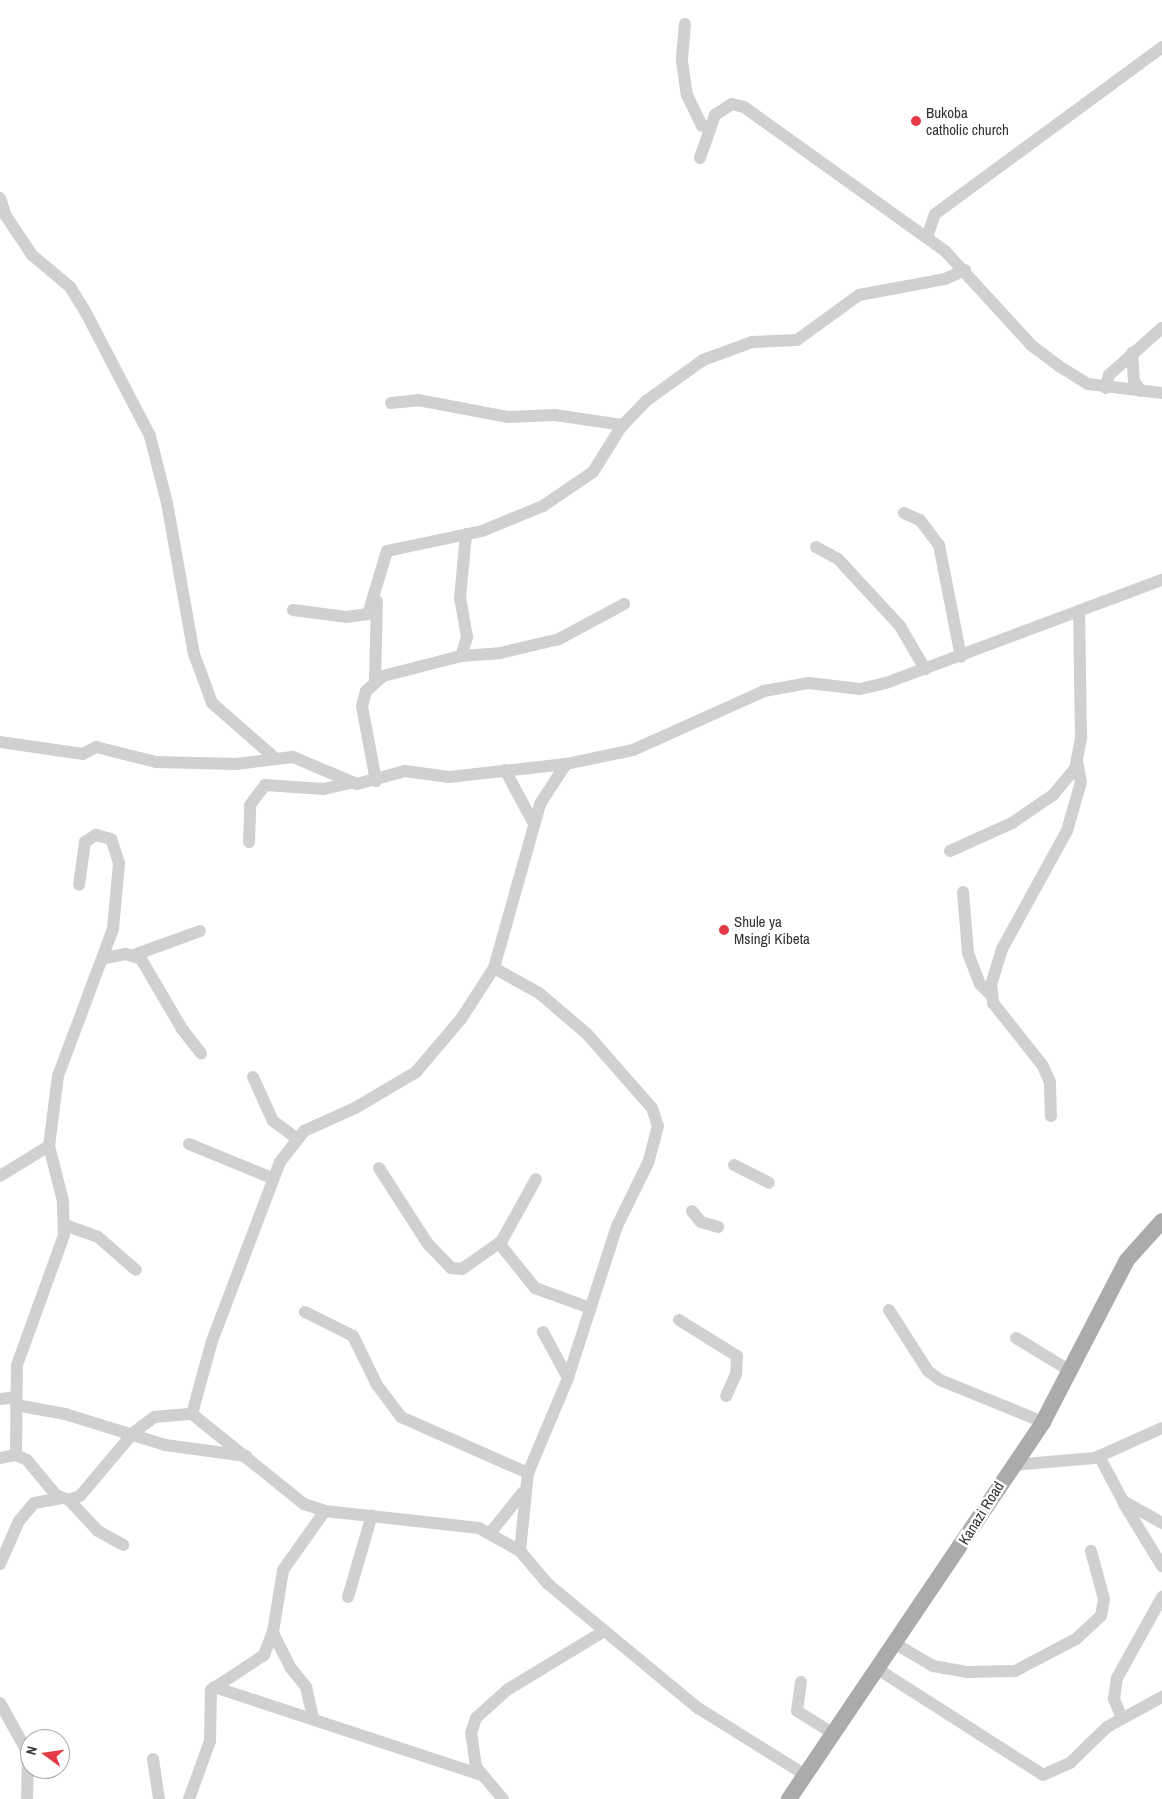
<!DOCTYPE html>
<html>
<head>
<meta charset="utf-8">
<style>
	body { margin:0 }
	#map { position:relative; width:1162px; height:1799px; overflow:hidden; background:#fff; font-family:"Archivo Narrow",sans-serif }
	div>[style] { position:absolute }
	.minor>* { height:12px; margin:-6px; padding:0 6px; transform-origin:6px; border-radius:6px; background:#d0d0d0 }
	.major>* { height:16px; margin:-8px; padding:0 8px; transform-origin:8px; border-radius:8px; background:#ababab }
	.dots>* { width:14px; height:14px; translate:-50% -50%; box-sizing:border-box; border:2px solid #fff; border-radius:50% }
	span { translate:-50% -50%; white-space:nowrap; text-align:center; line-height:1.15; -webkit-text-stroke:5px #fff; paint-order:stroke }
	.poi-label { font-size:15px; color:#333 }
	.left { translate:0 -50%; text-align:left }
	.street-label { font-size:15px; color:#333 }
	.north { position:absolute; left:20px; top:1729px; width:50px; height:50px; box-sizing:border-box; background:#fff; border:1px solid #adadad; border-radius:50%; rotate:284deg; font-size:14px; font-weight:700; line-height:20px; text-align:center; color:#333 }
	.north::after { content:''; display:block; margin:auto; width:18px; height:22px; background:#e63946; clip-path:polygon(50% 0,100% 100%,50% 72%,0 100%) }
</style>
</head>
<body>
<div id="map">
	<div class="minor">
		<i style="left:685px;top:24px;width:37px;rotate:95deg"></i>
		<i style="left:682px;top:61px;width:34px;rotate:82deg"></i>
		<i style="left:687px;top:95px;width:34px;rotate:64deg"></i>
		<i style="left:702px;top:126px;width:8px;rotate:14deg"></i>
		<i style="left:700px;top:158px;width:46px;rotate:-70.8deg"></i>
		<i style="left:715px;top:115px;width:20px;rotate:-33deg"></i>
		<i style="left:732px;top:104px;width:12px;rotate:14deg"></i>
		<i style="left:744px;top:107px;width:247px;rotate:35.6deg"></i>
		<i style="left:945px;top:251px;width:127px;rotate:47.5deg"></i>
		<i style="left:1031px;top:345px;width:35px;rotate:37deg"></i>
		<i style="left:1059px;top:366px;width:34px;rotate:32deg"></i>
		<i style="left:1088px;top:384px;width:75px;rotate:6.9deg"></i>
		<i style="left:0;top:198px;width:19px;rotate:72deg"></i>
		<i style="left:6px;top:216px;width:47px;rotate:56.3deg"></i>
		<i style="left:32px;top:255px;width:50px;rotate:40.1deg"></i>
		<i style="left:70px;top:287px;width:28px;rotate:58deg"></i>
		<i style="left:85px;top:311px;width:141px;rotate:62.5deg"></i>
		<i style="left:150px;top:436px;width:69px;rotate:75.8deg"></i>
		<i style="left:167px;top:503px;width:153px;rotate:79.9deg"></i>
		<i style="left:194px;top:654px;width:52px;rotate:69.8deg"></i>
		<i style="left:212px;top:703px;width:85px;rotate:41.2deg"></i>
		<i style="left:927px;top:237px;width:24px;rotate:-71deg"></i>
		<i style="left:935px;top:214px;width:282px;rotate:-36.3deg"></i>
		<i style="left:1132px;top:353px;width:28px;rotate:86deg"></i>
		<i style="left:1134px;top:381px;width:12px;rotate:55deg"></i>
		<i style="left:1106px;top:388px;width:13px;rotate:-77deg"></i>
		<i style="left:1109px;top:375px;width:71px;rotate:-41.6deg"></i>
		<i style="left:391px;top:403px;width:27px;rotate:-6deg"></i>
		<i style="left:418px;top:400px;width:92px;rotate:10.7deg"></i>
		<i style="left:508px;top:417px;width:47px;rotate:-2.4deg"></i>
		<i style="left:555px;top:415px;width:69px;rotate:8.4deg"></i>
		<i style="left:904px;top:513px;width:17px;rotate:24deg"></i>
		<i style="left:920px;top:520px;width:31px;rotate:53deg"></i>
		<i style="left:939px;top:545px;width:114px;rotate:78.9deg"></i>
		<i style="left:816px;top:547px;width:25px;rotate:29deg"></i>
		<i style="left:838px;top:559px;width:91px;rotate:47.2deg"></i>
		<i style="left:900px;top:626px;width:50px;rotate:59.8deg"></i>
		<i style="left:293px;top:610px;width:53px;rotate:7.5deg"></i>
		<i style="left:346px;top:617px;width:22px;rotate:-8deg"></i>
		<i style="left:368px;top:614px;width:66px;rotate:-73.2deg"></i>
		<i style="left:387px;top:551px;width:97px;rotate:-11.9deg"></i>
		<i style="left:482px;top:531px;width:66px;rotate:-22.3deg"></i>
		<i style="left:543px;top:506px;width:60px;rotate:-34.2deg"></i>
		<i style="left:593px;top:472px;width:53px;rotate:-58.1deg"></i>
		<i style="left:621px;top:427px;width:36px;rotate:-46deg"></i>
		<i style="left:646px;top:401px;width:70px;rotate:-35.7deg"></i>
		<i style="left:703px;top:360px;width:52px;rotate:-20.2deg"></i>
		<i style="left:752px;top:342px;width:45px;rotate:-2.5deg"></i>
		<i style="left:797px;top:340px;width:77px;rotate:-36deg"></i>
		<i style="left:859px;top:295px;width:87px;rotate:-10.5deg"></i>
		<i style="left:945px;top:279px;width:22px;rotate:-24deg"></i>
		<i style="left:461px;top:656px;width:39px;rotate:-4deg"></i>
		<i style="left:500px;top:653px;width:61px;rotate:-13.3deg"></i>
		<i style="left:559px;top:639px;width:74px;rotate:-28.3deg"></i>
		<i style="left:375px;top:681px;width:80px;rotate:-88.6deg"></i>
		<i style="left:0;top:742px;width:84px;rotate:8.2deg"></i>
		<i style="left:83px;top:754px;width:15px;rotate:-28deg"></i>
		<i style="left:96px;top:747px;width:62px;rotate:14deg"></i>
		<i style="left:156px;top:762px;width:80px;rotate:1.4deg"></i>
		<i style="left:236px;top:764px;width:57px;rotate:-7deg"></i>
		<i style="left:293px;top:757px;width:69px;rotate:22.9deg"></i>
		<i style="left:357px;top:784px;width:50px;rotate:-15.2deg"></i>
		<i style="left:405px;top:771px;width:44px;rotate:7.8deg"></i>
		<i style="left:449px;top:777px;width:118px;rotate:-6.3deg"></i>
		<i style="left:566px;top:764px;width:68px;rotate:-11.8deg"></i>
		<i style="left:633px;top:750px;width:144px;rotate:-24.2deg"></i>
		<i style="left:764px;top:691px;width:46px;rotate:-10.1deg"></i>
		<i style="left:809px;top:683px;width:51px;rotate:6.7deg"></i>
		<i style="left:860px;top:689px;width:27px;rotate:-13deg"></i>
		<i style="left:886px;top:683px;width:295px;rotate:-20.5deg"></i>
		<i style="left:505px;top:770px;width:61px;rotate:61.8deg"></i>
		<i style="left:376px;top:781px;width:76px;rotate:-100.6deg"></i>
		<i style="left:362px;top:706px;width:16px;rotate:-75deg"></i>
		<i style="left:366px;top:691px;width:23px;rotate:-41deg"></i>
		<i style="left:383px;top:676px;width:81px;rotate:-14.4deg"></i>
		<i style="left:461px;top:656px;width:20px;rotate:-72deg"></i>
		<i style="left:467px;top:637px;width:40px;rotate:-100deg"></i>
		<i style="left:460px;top:598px;width:64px;rotate:-84.6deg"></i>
		<i style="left:249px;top:842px;width:37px;rotate:-88deg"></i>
		<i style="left:250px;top:805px;width:25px;rotate:-53deg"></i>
		<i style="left:265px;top:785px;width:59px;rotate:3.9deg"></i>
		<i style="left:324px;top:789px;width:27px;rotate:-13deg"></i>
		<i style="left:950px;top:851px;width:68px;rotate:-24.3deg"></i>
		<i style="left:1012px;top:823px;width:50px;rotate:-34.3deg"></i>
		<i style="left:1053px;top:795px;width:34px;rotate:-50deg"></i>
		<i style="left:1075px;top:769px;width:33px;rotate:-79deg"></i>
		<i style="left:1081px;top:737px;width:126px;rotate:-90.9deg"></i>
		<i style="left:963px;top:892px;width:61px;rotate:85.3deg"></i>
		<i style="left:968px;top:953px;width:33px;rotate:69deg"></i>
		<i style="left:980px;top:984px;width:16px;rotate:45deg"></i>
		<i style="left:134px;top:955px;width:70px;rotate:-20deg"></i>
		<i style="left:105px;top:958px;width:21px;rotate:-11deg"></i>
		<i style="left:126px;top:954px;width:16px;rotate:18deg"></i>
		<i style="left:141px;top:959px;width:81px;rotate:59.6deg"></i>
		<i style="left:182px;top:1029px;width:31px;rotate:52deg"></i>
		<i style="left:494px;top:968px;width:51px;rotate:29.1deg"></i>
		<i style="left:539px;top:993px;width:63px;rotate:40.5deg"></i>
		<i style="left:587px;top:1034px;width:98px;rotate:48.7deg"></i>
		<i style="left:652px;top:1108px;width:19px;rotate:72deg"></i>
		<i style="left:658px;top:1126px;width:38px;rotate:105deg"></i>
		<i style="left:648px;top:1163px;width:70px;rotate:116.2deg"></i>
		<i style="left:617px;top:1226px;width:160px;rotate:107.9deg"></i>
		<i style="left:568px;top:1378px;width:103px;rotate:112.8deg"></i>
		<i style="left:528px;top:1473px;width:78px;rotate:95.9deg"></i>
		<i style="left:253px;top:1077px;width:48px;rotate:65.6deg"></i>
		<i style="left:273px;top:1121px;width:29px;rotate:36deg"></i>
		<i style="left:1051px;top:1116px;width:34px;rotate:-92deg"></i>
		<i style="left:1050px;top:1082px;width:17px;rotate:-114deg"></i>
		<i style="left:1043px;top:1066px;width:80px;rotate:-128.4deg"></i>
		<i style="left:993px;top:1003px;width:18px;rotate:-96deg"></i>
		<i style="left:991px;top:985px;width:38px;rotate:-73deg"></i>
		<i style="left:1002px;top:949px;width:135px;rotate:-61.2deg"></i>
		<i style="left:1067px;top:831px;width:51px;rotate:-74.1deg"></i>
		<i style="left:1081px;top:782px;width:20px;rotate:-101deg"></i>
		<i style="left:189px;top:1144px;width:90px;rotate:22.3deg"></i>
		<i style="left:734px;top:1165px;width:39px;rotate:27deg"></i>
		<i style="left:379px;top:1168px;width:90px;rotate:57.2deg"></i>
		<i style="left:428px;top:1244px;width:33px;rotate:46deg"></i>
		<i style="left:451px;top:1268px;width:11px;rotate:5deg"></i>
		<i style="left:462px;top:1269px;width:45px;rotate:-35.1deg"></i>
		<i style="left:499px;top:1243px;width:58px;rotate:51.3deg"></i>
		<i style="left:535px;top:1288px;width:59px;rotate:20deg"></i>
		<i style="left:0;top:1176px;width:57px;rotate:-31.5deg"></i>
		<i style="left:692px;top:1211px;width:14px;rotate:51deg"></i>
		<i style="left:701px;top:1222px;width:18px;rotate:16deg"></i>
		<i style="left:65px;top:1225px;width:35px;rotate:20deg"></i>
		<i style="left:98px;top:1237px;width:50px;rotate:41deg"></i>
		<i style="left:500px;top:1244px;width:74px;rotate:-61deg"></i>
		<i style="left:889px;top:1310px;width:72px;rotate:57.4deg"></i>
		<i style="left:928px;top:1371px;width:15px;rotate:37deg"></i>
		<i style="left:940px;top:1380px;width:111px;rotate:22.2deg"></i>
		<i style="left:305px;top:1312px;width:54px;rotate:26.6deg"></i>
		<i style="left:353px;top:1336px;width:55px;rotate:63.9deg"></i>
		<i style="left:377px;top:1385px;width:40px;rotate:53deg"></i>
		<i style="left:401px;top:1417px;width:139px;rotate:23.8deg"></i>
		<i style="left:679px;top:1320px;width:68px;rotate:31.8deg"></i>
		<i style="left:737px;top:1356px;width:18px;rotate:93deg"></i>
		<i style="left:736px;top:1374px;width:24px;rotate:114deg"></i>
		<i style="left:543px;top:1332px;width:52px;rotate:61.5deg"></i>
		<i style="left:1016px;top:1338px;width:60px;rotate:31.3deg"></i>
		<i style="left:0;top:1399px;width:16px;rotate:-7deg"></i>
		<i style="left:16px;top:1405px;width:50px;rotate:10.4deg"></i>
		<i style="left:65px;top:1414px;width:105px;rotate:17.2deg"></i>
		<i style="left:165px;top:1445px;width:82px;rotate:7.7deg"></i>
		<i style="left:192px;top:1414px;width:76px;rotate:-74.7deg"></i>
		<i style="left:212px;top:1341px;width:191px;rotate:-69.2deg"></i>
		<i style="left:280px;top:1162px;width:39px;rotate:-52deg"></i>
		<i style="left:304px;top:1131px;width:56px;rotate:-24.3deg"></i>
		<i style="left:355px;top:1108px;width:71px;rotate:-30.5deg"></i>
		<i style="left:416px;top:1072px;width:70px;rotate:-49.7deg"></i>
		<i style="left:461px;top:1019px;width:61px;rotate:-57.1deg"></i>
		<i style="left:494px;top:968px;width:170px;rotate:-74.3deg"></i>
		<i style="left:540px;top:804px;width:48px;rotate:-57deg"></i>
		<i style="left:16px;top:1455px;width:90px;rotate:-89.4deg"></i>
		<i style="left:17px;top:1365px;width:138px;rotate:-70.1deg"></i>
		<i style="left:64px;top:1235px;width:34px;rotate:-92deg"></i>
		<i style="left:63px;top:1201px;width:57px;rotate:-104.3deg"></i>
		<i style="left:49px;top:1146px;width:71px;rotate:-82.7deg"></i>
		<i style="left:58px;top:1076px;width:157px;rotate:-69.5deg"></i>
		<i style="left:113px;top:929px;width:66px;rotate:-84.8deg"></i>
		<i style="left:119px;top:863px;width:25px;rotate:-108deg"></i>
		<i style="left:111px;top:839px;width:16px;rotate:-165deg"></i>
		<i style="left:96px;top:835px;width:13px;rotate:148deg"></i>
		<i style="left:85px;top:842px;width:43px;rotate:97.9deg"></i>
		<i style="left:1099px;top:1456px;width:51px;rotate:61.9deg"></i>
		<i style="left:1123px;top:1501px;width:45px;rotate:29.4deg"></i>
		<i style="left:0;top:1458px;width:16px;rotate:-11deg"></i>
		<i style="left:16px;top:1455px;width:12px;rotate:24deg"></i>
		<i style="left:27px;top:1460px;width:45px;rotate:50.4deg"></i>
		<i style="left:56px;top:1495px;width:14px;rotate:21deg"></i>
		<i style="left:69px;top:1500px;width:12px;rotate:-20deg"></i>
		<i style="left:80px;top:1496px;width:82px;rotate:-49.9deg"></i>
		<i style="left:133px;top:1433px;width:26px;rotate:-37deg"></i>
		<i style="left:154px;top:1417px;width:38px;rotate:-5deg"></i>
		<i style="left:192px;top:1414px;width:144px;rotate:38.8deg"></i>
		<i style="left:304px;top:1504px;width:22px;rotate:18deg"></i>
		<i style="left:325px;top:1511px;width:155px;rotate:6.3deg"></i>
		<i style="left:479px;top:1528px;width:47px;rotate:29.3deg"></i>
		<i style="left:520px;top:1551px;width:43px;rotate:49.7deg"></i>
		<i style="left:548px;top:1584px;width:195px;rotate:39.6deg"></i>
		<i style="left:698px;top:1708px;width:128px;rotate:32deg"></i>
		<i style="left:1012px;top:1465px;width:83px;rotate:-4.8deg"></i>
		<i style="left:1095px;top:1458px;width:73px;rotate:-24.1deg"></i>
		<i style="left:69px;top:1500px;width:42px;rotate:46.9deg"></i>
		<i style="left:98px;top:1531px;width:29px;rotate:29deg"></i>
		<i style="left:1124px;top:1504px;width:73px;rotate:58.5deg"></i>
		<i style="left:491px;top:1532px;width:51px;rotate:-51.3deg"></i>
		<i style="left:0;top:1564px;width:47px;rotate:-66.2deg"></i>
		<i style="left:19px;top:1521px;width:23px;rotate:-50deg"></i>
		<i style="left:34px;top:1503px;width:27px;rotate:-10deg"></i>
		<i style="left:348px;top:1597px;width:85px;rotate:-73.7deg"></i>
		<i style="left:273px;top:1633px;width:38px;rotate:63deg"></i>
		<i style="left:290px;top:1667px;width:26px;rotate:51deg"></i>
		<i style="left:306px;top:1687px;width:32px;rotate:77deg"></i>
		<i style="left:894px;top:1643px;width:45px;rotate:30.5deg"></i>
		<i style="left:933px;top:1666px;width:34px;rotate:10deg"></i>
		<i style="left:966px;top:1672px;width:49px;rotate:-1.2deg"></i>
		<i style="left:1015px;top:1671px;width:69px;rotate:-27.7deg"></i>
		<i style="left:1076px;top:1639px;width:34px;rotate:-43deg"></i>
		<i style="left:1101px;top:1616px;width:17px;rotate:-80deg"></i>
		<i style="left:1104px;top:1599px;width:50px;rotate:-105.2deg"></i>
		<i style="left:876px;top:1668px;width:198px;rotate:32.6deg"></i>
		<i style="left:1043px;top:1775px;width:30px;rotate:-24deg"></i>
		<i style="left:1070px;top:1763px;width:52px;rotate:-44.2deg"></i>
		<i style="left:1107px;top:1727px;width:63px;rotate:-28.6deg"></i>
		<i style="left:801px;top:1682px;width:29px;rotate:98deg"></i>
		<i style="left:797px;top:1711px;width:44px;rotate:31.9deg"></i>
		<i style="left:214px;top:1687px;width:282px;rotate:18.2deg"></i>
		<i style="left:0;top:1703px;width:57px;rotate:60.8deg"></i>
		<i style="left:28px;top:1753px;width:46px;rotate:91.2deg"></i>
		<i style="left:1122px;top:1718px;width:21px;rotate:-113deg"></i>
		<i style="left:1114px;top:1699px;width:21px;rotate:-82deg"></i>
		<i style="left:1117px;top:1678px;width:93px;rotate:-60.9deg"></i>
		<i style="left:153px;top:1759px;width:40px;rotate:81.5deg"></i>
		<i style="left:189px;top:1799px;width:62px;rotate:-70.1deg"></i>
		<i style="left:210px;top:1741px;width:51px;rotate:-88.9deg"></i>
		<i style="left:211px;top:1690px;width:64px;rotate:-33.4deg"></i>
		<i style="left:264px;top:1655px;width:25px;rotate:-69deg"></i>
		<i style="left:273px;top:1632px;width:63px;rotate:-80.8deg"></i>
		<i style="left:283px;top:1570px;width:72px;rotate:-54.6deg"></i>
		<i style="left:503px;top:1799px;width:42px;rotate:-130.2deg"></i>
		<i style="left:476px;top:1767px;width:34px;rotate:-98deg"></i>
		<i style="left:471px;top:1733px;width:16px;rotate:-72deg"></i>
		<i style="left:476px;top:1718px;width:42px;rotate:-42.1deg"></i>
		<i style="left:507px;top:1690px;width:114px;rotate:-31.3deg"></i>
	</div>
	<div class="major">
		<i style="left:789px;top:1799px;width:455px;rotate:-56deg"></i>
		<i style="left:1043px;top:1422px;width:182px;rotate:-62.6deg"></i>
		<i style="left:1127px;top:1260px;width:52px;rotate:-48.1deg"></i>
	</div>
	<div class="dots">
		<i style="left:916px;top:121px;background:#e63946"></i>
		<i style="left:724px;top:930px;background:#e63946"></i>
	</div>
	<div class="poi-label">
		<span class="left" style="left:926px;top:121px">Bukoba<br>catholic church</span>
		<span class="left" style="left:734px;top:930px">Shule ya<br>Msingi Kibeta</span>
	</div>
	<div class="street-label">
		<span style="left:981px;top:1513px;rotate:-58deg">Kanazi Road</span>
	</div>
	<div class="north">N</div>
</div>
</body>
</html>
